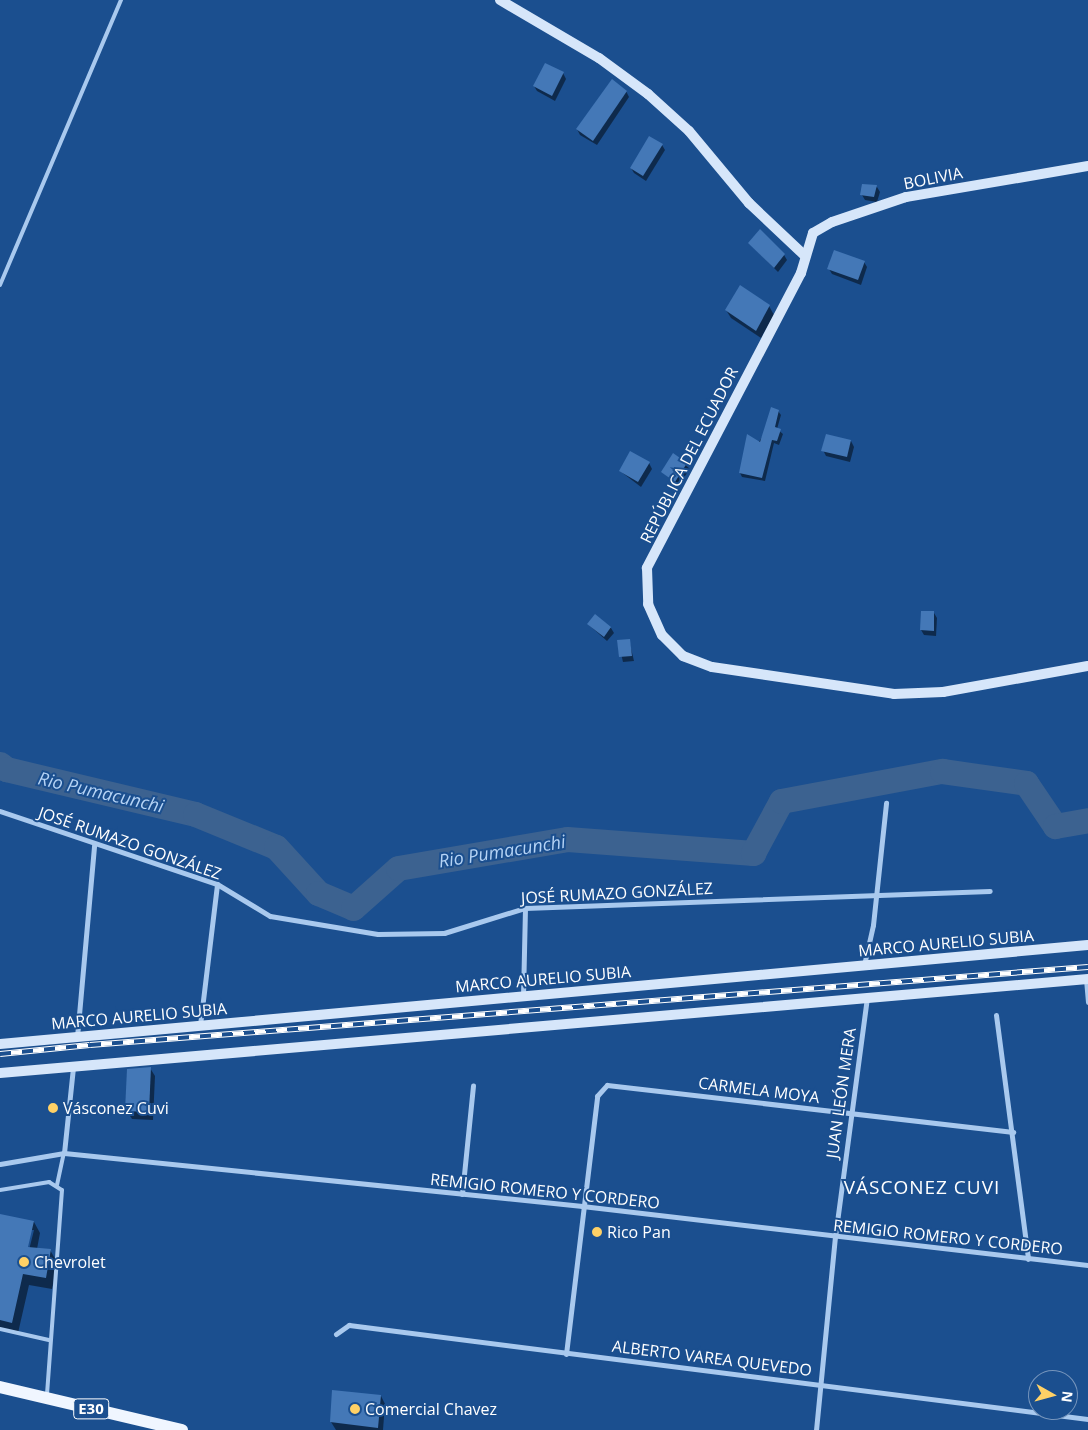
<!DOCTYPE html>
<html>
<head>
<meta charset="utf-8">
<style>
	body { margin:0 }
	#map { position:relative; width:1088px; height:1430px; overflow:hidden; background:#1b4f8f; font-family:"Open Sans",sans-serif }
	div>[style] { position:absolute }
	.shadow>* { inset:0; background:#0007 }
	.river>* { height:25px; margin:-12.5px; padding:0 12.5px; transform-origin:12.5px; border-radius:12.5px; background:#3c6290 }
	.building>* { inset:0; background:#4478b7 }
	.lane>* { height:4px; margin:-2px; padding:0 2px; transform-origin:2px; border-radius:2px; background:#a9c9ee }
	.street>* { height:5px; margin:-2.5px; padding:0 2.5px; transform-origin:2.5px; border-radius:2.5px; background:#a9c9ee }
	.secondary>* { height:10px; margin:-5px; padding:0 5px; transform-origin:5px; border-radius:5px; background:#d6e6fa }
	.primary>* { height:12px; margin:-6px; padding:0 6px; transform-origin:6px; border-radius:6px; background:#f0f6ff }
	.rail>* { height:5.5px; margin-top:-2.75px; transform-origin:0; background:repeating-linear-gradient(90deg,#1b4f8f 0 11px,#fff 0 22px); box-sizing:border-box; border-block:1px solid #fff }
	.dots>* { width:14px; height:14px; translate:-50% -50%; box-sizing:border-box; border:2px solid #1b4f8f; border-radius:50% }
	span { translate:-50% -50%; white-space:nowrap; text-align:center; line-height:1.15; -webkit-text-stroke:4px #1b4f8f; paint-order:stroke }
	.shield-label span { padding:1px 4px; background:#1b4f8f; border:1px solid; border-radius:4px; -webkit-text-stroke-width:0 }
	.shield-label { font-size:15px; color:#fff; font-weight:700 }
	.street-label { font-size:16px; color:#fff }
	.poi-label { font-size:16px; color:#fff }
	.left { translate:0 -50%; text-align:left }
	.water-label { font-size:18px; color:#b5d3f5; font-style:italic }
	.quarter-label { font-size:19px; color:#fff; letter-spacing:1px }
	.north { position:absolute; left:1028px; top:1370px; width:50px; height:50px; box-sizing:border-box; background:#1b4f8f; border:1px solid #7695bc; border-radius:50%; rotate:97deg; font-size:14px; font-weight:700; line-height:20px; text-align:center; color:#fff }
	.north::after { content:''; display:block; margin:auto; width:18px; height:22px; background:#ffd166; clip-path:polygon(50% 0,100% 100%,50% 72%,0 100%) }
</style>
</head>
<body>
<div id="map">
	<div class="shadow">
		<i style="clip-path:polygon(563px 73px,566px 79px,555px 101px,537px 91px,534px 86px)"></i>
		<i style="clip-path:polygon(626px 91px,629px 97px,597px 145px,580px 135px,577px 129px)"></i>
		<i style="clip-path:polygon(662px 145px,665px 150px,646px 181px,634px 173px,631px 168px)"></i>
		<i style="clip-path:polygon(877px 187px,880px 192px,877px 202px,865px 200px,862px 195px)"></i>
		<i style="clip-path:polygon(749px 243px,784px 255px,787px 260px,778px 272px)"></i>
		<i style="clip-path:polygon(864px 262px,867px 267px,861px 285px,832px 274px,829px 269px)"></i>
		<i style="clip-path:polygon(741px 287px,769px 306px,774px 315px,761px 338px,731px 318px,726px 310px)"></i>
		<i style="clip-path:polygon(778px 411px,781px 415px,777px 429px,783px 434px,779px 445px,774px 443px,765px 481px,742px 477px,740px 473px)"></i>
		<i style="clip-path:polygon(851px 441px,854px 447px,850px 462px,826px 456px,823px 450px)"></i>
		<i style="clip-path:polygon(674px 455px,690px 469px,678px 486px,663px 472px)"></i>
		<i style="clip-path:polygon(649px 463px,652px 469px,641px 487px,620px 471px)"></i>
		<i style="clip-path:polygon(934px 613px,937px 618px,936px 636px,924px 635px,921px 630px)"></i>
		<i style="clip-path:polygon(589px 625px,611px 628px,614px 633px,607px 641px)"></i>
		<i style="clip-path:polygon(629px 640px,634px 661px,623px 662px,618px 641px)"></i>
		<i style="clip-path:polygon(150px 1068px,155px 1076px,153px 1120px,132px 1119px,127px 1111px)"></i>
		<i style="clip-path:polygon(evenodd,0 1215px,34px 1222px,40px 1233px,37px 1249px,50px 1250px,57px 1262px,52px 1289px,29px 1285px,18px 1333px,0 1330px,0 1215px,31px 1230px,34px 1230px,28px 1254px,26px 1253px,31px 1230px)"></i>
		<i style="clip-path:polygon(381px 1396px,385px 1404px,383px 1430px,336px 1430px,331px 1422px)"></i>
	</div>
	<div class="river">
		<i style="left:0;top:764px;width:8px;rotate:40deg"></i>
		<i style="left:6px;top:769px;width:194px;rotate:13.4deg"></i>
		<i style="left:195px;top:814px;width:87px;rotate:22.2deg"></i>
		<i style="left:276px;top:847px;width:62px;rotate:47.6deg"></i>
		<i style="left:318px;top:893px;width:38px;rotate:23deg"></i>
		<i style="left:353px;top:908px;width:60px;rotate:-41.6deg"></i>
		<i style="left:398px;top:868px;width:171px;rotate:-9.7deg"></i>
		<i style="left:567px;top:839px;width:187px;rotate:4.3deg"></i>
		<i style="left:753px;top:853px;width:59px;rotate:-61.7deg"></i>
		<i style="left:781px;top:801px;width:164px;rotate:-10.6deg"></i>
		<i style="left:942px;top:771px;width:85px;rotate:8.1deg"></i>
		<i style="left:1026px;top:783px;width:52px;rotate:56deg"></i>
		<i style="left:1055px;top:826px;width:34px;rotate:-10deg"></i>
	</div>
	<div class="building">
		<i style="clip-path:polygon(545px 63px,564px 72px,552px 96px,533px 86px)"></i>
		<i style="clip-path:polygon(612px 79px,627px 91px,593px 141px,576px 129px)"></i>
		<i style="clip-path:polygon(649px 136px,663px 144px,643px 176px,630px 168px)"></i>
		<i style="clip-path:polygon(862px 184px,877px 185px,874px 197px,860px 195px)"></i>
		<i style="clip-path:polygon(760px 229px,785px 254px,774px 268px,748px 243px)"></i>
		<i style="clip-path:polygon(834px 250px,865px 261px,858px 280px,827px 269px)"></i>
		<i style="clip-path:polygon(740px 285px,770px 305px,756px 331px,725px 310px)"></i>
		<i style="clip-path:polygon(771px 407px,779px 410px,775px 427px,781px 429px,777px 441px,772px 440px,762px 478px,739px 473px,747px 434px,760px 442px)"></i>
		<i style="clip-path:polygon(826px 434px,851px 440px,847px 457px,821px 451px)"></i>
		<i style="clip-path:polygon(630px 451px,650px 462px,638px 482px,619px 471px)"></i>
		<i style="clip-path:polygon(673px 453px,687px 463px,675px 482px,661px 472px)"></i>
		<i style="clip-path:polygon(921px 611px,934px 611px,934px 631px,920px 630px)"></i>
		<i style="clip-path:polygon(595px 614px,611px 627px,604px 637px,587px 624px)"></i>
		<i style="clip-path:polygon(630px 639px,632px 656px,619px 657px,617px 640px)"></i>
		<i style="clip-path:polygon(151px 1067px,149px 1112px,125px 1111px,127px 1069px)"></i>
		<i style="clip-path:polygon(0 1214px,34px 1221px,28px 1247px,51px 1249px,46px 1278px,23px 1274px,12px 1323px,0 1320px)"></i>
		<i style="clip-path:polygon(332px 1390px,381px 1395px,378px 1428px,330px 1422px)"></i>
	</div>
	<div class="lane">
		<i style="left:0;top:285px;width:310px;rotate:-67deg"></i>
		<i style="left:57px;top:1185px;width:33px;rotate:-78deg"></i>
		<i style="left:0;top:1190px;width:50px;rotate:-9.3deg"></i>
		<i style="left:49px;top:1182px;width:15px;rotate:32deg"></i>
		<i style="left:62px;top:1190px;width:207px;rotate:94.2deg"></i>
		<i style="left:0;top:1329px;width:50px;rotate:12.7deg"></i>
	</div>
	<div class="street">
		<i style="left:0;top:811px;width:229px;rotate:18.6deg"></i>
		<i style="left:217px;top:884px;width:62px;rotate:31.1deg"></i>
		<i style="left:270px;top:916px;width:109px;rotate:9.5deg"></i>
		<i style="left:378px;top:934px;width:66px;rotate:-0.9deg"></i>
		<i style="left:444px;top:933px;width:85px;rotate:-17.2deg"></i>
		<i style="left:525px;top:908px;width:465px;rotate:-2.1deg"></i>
		<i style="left:864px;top:965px;width:41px;rotate:-77.3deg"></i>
		<i style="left:873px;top:925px;width:123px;rotate:-83.9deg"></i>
		<i style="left:1086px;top:979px;width:23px;rotate:85deg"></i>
		<i style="left:523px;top:996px;width:88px;rotate:-88.7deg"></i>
		<i style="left:996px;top:1015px;width:246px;rotate:82.5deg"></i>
		<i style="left:200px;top:1025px;width:142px;rotate:-83.1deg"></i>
		<i style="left:77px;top:1037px;width:193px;rotate:-84.9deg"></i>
		<i style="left:64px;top:1153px;width:86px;rotate:-84deg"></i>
		<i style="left:0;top:1164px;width:65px;rotate:-9.8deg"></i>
		<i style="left:64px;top:1153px;width:521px;rotate:5.84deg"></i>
		<i style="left:582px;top:1206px;width:509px;rotate:6.65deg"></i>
		<i style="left:462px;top:1194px;width:109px;rotate:-84.2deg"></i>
		<i style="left:336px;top:1334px;width:16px;rotate:-35deg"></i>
		<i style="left:349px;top:1325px;width:745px;rotate:7.25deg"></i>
		<i style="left:566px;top:1354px;width:260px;rotate:-83.1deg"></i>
		<i style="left:597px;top:1096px;width:15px;rotate:-48deg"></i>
		<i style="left:607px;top:1085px;width:409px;rotate:6.6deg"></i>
		<i style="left:816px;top:1430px;width:194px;rotate:-84.4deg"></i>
		<i style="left:835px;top:1237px;width:241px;rotate:-82.4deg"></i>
	</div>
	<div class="secondary">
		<i style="left:500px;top:0;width:115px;rotate:30.4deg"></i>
		<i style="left:599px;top:58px;width:61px;rotate:36.3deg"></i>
		<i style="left:648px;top:94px;width:55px;rotate:42.1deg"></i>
		<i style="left:689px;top:131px;width:94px;rotate:50.2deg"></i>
		<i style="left:749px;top:203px;width:76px;rotate:43.4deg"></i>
		<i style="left:1088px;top:166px;width:185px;rotate:170.3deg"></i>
		<i style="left:906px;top:197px;width:78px;rotate:161.3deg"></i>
		<i style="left:832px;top:222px;width:22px;rotate:150deg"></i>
		<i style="left:813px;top:233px;width:42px;rotate:106.7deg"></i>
		<i style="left:801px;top:273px;width:333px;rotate:117.6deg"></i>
		<i style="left:647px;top:568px;width:36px;rotate:88deg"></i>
		<i style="left:648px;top:604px;width:34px;rotate:66deg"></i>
		<i style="left:662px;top:635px;width:30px;rotate:45deg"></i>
		<i style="left:683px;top:656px;width:31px;rotate:21deg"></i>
		<i style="left:712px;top:667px;width:184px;rotate:8.4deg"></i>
		<i style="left:894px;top:694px;width:49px;rotate:-2.3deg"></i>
		<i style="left:943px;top:692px;width:147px;rotate:-10.2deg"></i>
		<i style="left:0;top:1044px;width:1092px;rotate:-5.2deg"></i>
		<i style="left:0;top:1073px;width:1092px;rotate:-4.94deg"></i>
	</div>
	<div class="primary">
		<i style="left:0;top:1387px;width:187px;rotate:13.3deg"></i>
	</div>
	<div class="rail">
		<i style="left:0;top:1054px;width:90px;rotate:-5.7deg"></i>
		<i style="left:90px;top:1045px;width:1001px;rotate:-4.47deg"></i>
	</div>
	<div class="dots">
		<i style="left:53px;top:1108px;background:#ffd166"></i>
		<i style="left:597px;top:1232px;background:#ffd166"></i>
		<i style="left:24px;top:1262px;background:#ffd166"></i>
		<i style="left:355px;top:1409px;background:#ffd166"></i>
	</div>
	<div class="shield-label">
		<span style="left:91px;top:1409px">E30</span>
	</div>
	<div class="street-label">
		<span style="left:933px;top:178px;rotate:-11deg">BOLIVIA</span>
		<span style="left:689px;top:455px;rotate:-63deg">REPÚBLICA DEL ECUADOR</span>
		<span style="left:130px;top:843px;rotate:19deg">JOSÉ RUMAZO GONZÁLEZ</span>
		<span style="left:617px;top:893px;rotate:-3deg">JOSÉ RUMAZO GONZÁLEZ</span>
		<span style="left:946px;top:943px;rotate:-5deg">MARCO AURELIO SUBIA</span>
		<span style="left:543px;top:979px;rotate:-5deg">MARCO AURELIO SUBIA</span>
		<span style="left:139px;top:1016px;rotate:-5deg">MARCO AURELIO SUBIA</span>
		<span style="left:759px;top:1090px;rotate:7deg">CARMELA MOYA</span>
		<span style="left:841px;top:1093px;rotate:-82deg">JUAN LEÓN MERA</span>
		<span style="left:545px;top:1191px;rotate:6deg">REMIGIO ROMERO Y CORDERO</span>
		<span style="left:948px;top:1237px;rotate:6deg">REMIGIO ROMERO Y CORDERO</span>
		<span style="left:712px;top:1358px;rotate:7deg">ALBERTO VAREA QUEVEDO</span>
	</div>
	<div class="poi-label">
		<span class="left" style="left:63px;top:1108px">Vásconez Cuvi</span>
		<span class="left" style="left:607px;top:1232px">Rico Pan</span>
		<span class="left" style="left:34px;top:1262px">Chevrolet</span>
		<span class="left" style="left:365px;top:1409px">Comercial Chavez</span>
	</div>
	<div class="water-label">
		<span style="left:101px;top:792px;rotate:13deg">Rio Pumacunchi</span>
		<span style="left:502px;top:851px;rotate:-9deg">Rio Pumacunchi</span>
	</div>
	<div class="quarter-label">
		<span style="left:922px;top:1188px">VÁSCONEZ CUVI</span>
	</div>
	<div class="north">N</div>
</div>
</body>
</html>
